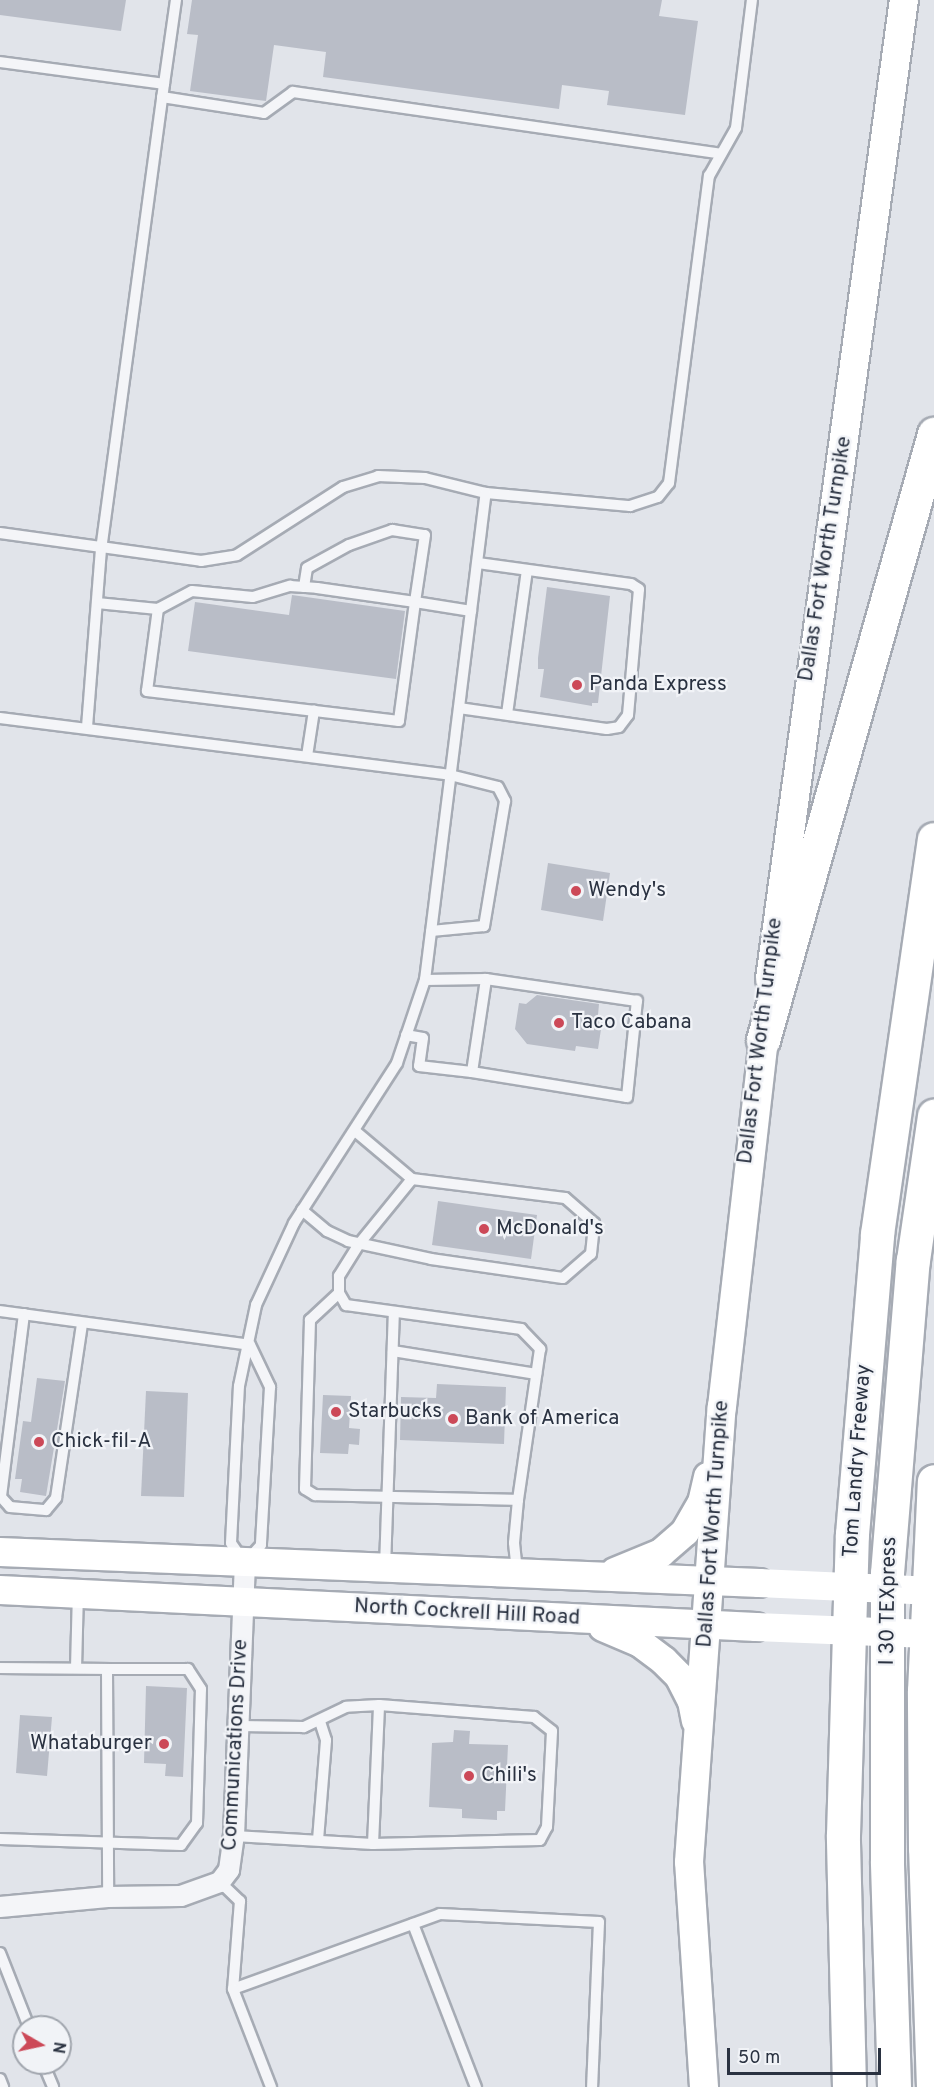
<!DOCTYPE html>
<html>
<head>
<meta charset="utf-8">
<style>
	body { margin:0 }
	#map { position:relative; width:934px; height:2087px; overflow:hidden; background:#e1e4ea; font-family:Overpass,sans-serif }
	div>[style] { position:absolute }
	.building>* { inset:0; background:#b9bdc7 }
	.roads { filter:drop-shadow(2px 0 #a6abb4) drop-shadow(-2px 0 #a6abb4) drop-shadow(0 2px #a6abb4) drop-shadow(0 -2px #a6abb4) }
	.lane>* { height:10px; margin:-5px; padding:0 5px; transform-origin:5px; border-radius:5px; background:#f4f5f8 }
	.street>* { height:20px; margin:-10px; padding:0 10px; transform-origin:10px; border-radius:10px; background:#f4f5f8 }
	.secondary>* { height:28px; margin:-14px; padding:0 14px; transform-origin:14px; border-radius:14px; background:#fff }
	.highway>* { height:33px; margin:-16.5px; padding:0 16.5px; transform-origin:16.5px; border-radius:16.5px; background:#fff }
	.secondary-bridge>* { height:28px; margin:-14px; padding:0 14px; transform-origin:14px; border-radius:14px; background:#fff }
	.dots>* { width:16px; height:16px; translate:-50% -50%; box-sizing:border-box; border:3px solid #f1f3f7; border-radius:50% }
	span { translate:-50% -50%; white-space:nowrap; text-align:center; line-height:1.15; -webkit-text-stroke:4.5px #f1f3f7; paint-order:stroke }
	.street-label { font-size:21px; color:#2a3241 }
	.poi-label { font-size:21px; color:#2a3241 }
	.left { translate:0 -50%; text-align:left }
	.right { translate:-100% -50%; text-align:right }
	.north { position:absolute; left:12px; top:2015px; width:60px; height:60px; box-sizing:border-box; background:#f1f3f7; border:2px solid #a1a6ae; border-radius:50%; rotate:99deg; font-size:16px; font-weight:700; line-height:24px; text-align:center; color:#2a3241 }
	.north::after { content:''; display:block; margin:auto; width:21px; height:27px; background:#cc4958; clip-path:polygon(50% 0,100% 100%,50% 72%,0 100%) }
	.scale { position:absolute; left:727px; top:2048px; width:154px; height:27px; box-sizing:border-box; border:3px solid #2a3241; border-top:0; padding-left:8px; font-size:18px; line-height:21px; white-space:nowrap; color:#2a3241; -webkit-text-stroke:4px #f1f3f7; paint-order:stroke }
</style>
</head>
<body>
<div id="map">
	<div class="building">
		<i style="clip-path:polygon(0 0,126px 0,121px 31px,0 15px)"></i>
		<i style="clip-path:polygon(192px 0,662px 0,659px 16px,698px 21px,685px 115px,607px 105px,609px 91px,562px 85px,559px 109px,323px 77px,326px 52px,274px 45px,266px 101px,190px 91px,198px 35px,187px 34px)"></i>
		<i style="clip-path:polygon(547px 587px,610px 596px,598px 703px,592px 703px,592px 706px,540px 697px,544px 669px,538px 669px,538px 658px)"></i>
		<i style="clip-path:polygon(292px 595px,405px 611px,396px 679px,188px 651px,195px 602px,289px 615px)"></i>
		<i style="clip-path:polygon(548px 863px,610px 873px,603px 921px,541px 910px)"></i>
		<i style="clip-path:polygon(537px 995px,599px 1004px,598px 1015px,603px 1016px,598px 1049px,576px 1046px,575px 1051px,527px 1044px,515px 1029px,519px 1003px,526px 1004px)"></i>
		<i style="clip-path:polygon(438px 1201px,537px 1215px,531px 1259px,432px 1245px)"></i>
		<i style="clip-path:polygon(37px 1378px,65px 1381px,46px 1496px,20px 1492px,22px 1479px,15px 1479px,23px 1421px,31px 1422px)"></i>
		<i style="clip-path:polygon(437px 1384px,506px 1387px,504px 1444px,400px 1440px,401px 1397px,436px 1398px)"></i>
		<i style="clip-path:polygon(146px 1391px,188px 1393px,184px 1497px,141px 1496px)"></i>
		<i style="clip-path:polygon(323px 1395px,351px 1396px,349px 1428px,360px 1429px,359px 1445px,349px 1444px,348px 1454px,320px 1453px)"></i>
		<i style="clip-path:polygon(146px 1686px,187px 1688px,183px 1777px,165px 1776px,166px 1764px,144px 1763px)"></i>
		<i style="clip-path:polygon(20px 1715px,52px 1717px,47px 1776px,16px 1773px)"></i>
		<i style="clip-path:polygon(454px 1730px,470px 1731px,469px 1744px,508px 1745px,505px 1811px,497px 1811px,497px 1820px,462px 1818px,462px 1809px,429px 1807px,432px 1743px,453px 1742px)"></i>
	</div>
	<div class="roads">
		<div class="lane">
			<i style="left:0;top:62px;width:165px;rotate:7.6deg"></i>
			<i style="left:164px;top:84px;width:469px;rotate:97.7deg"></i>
			<i style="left:101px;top:549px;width:179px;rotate:94.5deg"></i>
			<i style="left:164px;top:84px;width:85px;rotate:-81.9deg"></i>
			<i style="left:162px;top:97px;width:103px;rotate:8.9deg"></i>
			<i style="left:264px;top:113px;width:36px;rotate:-36deg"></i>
			<i style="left:293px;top:92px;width:432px;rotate:8.2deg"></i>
			<i style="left:0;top:533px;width:203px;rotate:7.9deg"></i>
			<i style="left:201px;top:561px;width:36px;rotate:-9deg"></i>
			<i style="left:237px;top:555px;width:126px;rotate:-32.7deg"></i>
			<i style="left:343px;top:487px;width:37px;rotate:-17deg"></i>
			<i style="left:378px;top:476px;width:47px;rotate:2.4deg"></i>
			<i style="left:425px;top:478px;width:63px;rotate:13.8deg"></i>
			<i style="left:486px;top:493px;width:145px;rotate:5.2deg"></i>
			<i style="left:630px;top:506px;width:29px;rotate:-18deg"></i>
			<i style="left:658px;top:497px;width:18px;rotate:-52deg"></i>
			<i style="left:669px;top:483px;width:310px;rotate:-82.6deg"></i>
			<i style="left:709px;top:176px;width:55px;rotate:-60.6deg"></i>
			<i style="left:736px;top:128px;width:129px;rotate:-82.9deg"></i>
			<i style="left:304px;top:587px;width:19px;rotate:-81deg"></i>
			<i style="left:307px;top:568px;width:48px;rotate:-28.7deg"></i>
			<i style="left:349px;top:545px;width:46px;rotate:-19.2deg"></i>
			<i style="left:392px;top:530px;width:33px;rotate:9deg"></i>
			<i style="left:425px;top:535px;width:68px;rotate:98.5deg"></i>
			<i style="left:415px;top:602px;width:120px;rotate:97.7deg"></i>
			<i style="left:399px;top:721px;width:254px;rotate:-173.2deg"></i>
			<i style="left:147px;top:691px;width:83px;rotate:-82.4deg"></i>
			<i style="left:158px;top:609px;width:38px;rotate:-28deg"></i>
			<i style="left:192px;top:591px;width:61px;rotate:5.6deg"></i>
			<i style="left:253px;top:597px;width:39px;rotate:-17deg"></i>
			<i style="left:290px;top:586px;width:27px;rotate:4deg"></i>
			<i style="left:317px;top:588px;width:99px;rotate:8.1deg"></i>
			<i style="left:415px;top:602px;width:57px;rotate:9.1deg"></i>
			<i style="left:97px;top:603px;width:61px;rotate:5.6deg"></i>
			<i style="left:459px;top:708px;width:149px;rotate:8.1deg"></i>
			<i style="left:607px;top:729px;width:12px;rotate:-9deg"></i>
			<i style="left:619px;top:727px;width:15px;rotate:-53deg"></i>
			<i style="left:628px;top:715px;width:126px;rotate:-85deg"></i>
			<i style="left:639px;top:589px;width:9px;rotate:-148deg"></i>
			<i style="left:631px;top:584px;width:155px;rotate:-172.2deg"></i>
			<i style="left:507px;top:714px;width:145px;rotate:-82.1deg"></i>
			<i style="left:0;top:718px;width:454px;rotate:7.2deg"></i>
			<i style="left:450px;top:775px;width:49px;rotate:14deg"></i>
			<i style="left:498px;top:787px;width:16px;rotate:63deg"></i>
			<i style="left:505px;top:801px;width:127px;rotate:99.5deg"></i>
			<i style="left:484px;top:926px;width:53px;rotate:174.6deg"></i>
			<i style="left:307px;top:756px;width:46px;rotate:-81.2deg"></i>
			<i style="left:406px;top:1035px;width:17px;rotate:10deg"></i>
			<i style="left:423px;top:1038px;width:28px;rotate:98deg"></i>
			<i style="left:419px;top:1066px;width:53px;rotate:6.5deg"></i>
			<i style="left:472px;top:1072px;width:94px;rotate:-81.4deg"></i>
			<i style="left:486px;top:979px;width:61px;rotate:179.1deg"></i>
			<i style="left:472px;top:1072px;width:157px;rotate:9.2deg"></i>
			<i style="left:627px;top:1097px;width:97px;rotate:-84.1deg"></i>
			<i style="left:637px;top:1001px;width:153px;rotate:-171.7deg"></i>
			<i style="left:412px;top:1179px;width:84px;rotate:129.2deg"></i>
			<i style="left:359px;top:1244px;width:38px;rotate:122deg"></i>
			<i style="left:339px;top:1276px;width:17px;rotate:90deg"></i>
			<i style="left:339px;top:1293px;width:14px;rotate:60deg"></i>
			<i style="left:346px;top:1305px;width:177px;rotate:7.8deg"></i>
			<i style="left:521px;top:1329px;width:28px;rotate:46deg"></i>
			<i style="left:540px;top:1349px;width:153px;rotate:98.3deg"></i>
			<i style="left:518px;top:1500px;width:43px;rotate:95.3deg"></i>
			<i style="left:514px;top:1543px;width:29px;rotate:84deg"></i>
			<i style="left:302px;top:1210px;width:33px;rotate:40deg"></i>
			<i style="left:327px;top:1231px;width:23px;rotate:25deg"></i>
			<i style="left:348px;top:1241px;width:85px;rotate:12.2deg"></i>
			<i style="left:431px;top:1259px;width:133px;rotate:8.2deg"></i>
			<i style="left:563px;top:1278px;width:37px;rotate:-41deg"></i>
			<i style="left:591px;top:1254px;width:31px;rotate:-84deg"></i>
			<i style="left:594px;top:1223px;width:38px;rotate:-139deg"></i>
			<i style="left:565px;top:1198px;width:154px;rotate:-172.9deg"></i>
			<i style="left:412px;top:1179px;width:75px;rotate:-139.9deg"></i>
			<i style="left:339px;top:1293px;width:40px;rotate:137deg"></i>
			<i style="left:310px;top:1320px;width:169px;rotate:91.7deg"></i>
			<i style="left:305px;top:1489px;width:12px;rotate:31deg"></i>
			<i style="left:315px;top:1495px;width:203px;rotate:1.4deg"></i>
			<i style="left:0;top:1311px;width:252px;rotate:7.7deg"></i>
			<i style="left:24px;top:1314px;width:184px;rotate:97.2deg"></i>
			<i style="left:1px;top:1497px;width:13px;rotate:48deg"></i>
			<i style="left:10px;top:1507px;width:36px;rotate:5deg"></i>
			<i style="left:46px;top:1510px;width:16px;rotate:-50deg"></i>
			<i style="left:56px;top:1498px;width:177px;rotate:-81.5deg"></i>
			<i style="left:250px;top:1345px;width:47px;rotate:64.5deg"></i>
			<i style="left:270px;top:1387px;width:158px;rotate:93.3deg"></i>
			<i style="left:261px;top:1545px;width:24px;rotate:132deg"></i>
			<i style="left:245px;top:1563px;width:24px;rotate:-125deg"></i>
			<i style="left:231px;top:1543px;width:157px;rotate:-87.1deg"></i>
			<i style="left:239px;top:1386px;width:83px;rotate:-78.1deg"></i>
			<i style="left:256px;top:1305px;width:90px;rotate:-65.1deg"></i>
			<i style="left:294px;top:1223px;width:190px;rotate:-57.2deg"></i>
			<i style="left:397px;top:1063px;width:88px;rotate:-71.4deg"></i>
			<i style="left:425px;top:980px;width:491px;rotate:-82.9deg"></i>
			<i style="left:393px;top:1351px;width:145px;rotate:9.1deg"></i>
			<i style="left:385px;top:1567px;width:255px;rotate:-88deg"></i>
			<i style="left:0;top:1668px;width:107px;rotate:0.5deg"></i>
			<i style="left:107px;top:1669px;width:228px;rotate:89.7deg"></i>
			<i style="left:76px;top:1668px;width:74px;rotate:-88.5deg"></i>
			<i style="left:234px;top:1836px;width:139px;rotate:3.3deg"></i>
			<i style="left:373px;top:1844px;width:167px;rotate:-1.4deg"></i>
			<i style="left:540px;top:1840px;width:15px;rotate:-62deg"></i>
			<i style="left:547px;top:1827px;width:96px;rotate:-87deg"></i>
			<i style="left:552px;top:1731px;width:23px;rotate:-142deg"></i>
			<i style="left:534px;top:1717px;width:155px;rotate:-175.6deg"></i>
			<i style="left:379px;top:1705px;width:33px;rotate:177deg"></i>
			<i style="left:346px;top:1707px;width:47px;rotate:154.5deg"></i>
			<i style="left:304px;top:1727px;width:64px;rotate:-179.1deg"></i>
			<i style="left:0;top:1839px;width:181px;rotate:1.9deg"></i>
			<i style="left:181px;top:1845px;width:27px;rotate:-54deg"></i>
			<i style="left:197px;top:1823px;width:134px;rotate:-88.3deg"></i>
			<i style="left:201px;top:1689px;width:24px;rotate:-123deg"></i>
			<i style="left:188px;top:1669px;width:81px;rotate:180deg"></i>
			<i style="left:318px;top:1840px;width:100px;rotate:-85.4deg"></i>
			<i style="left:326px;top:1740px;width:20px;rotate:-108deg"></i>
			<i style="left:373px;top:1844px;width:139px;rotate:-87.5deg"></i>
			<i style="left:220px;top:1882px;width:28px;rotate:44deg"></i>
			<i style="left:240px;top:1901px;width:88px;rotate:94.5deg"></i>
			<i style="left:233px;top:1989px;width:220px;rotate:-19.9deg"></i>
			<i style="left:440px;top:1914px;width:159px;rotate:2.9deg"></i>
			<i style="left:599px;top:1922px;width:165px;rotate:92.4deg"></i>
			<i style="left:413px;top:1924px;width:175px;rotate:68.9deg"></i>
			<i style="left:0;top:1953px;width:79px;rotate:68.6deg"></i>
			<i style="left:233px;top:1989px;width:105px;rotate:68.8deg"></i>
			<i style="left:43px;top:2063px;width:26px;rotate:67deg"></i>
			<i style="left:0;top:2079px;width:9px;rotate:69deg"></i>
		</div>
		<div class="street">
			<i style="left:0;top:1907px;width:108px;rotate:-5.3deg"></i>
			<i style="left:108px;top:1897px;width:73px;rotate:-0.8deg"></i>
			<i style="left:181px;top:1896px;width:41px;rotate:-19.7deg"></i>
			<i style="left:220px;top:1882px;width:15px;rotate:-53deg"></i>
			<i style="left:229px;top:1870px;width:34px;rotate:-82deg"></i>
			<i style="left:234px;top:1836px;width:273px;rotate:-87.7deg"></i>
		</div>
		<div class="secondary">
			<i style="left:770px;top:979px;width:988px;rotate:-82.21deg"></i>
			<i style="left:0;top:1552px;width:760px;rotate:2.34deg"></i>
			<i style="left:615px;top:1572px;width:50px;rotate:-22.4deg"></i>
			<i style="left:661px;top:1553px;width:32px;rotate:-41deg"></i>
			<i style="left:685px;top:1532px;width:34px;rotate:-60deg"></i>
			<i style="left:702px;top:1503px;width:27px;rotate:-77deg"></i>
			<i style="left:0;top:1590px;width:757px;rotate:2.8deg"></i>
			<i style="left:603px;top:1627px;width:39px;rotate:23deg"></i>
			<i style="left:639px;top:1642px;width:31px;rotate:37deg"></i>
			<i style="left:664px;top:1661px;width:21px;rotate:45deg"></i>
			<i style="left:679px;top:1676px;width:28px;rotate:63deg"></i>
			<i style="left:692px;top:1701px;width:20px;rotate:79deg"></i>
			<i style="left:704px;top:2087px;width:225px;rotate:-93.8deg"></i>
			<i style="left:689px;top:1862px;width:456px;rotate:-85.9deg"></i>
			<i style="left:722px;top:1407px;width:390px;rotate:-83.5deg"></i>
		</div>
		<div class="highway">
			<i style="left:763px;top:1040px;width:630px;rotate:-74.24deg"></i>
			<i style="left:849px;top:2087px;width:252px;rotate:-91.4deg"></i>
			<i style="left:843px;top:1835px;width:301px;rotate:-88.3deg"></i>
			<i style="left:852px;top:1534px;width:301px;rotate:-85.2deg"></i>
			<i style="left:877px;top:1234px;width:399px;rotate:-81.8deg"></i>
			<i style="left:894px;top:2087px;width:226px;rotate:-91.8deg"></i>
			<i style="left:887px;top:1861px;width:288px;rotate:-90deg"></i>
			<i style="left:887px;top:1573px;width:314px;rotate:-85.3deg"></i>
			<i style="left:913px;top:1260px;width:146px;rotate:-81.7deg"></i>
			<i style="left:933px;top:2087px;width:239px;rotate:-91.9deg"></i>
			<i style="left:925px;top:1848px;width:157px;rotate:-90.4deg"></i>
			<i style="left:924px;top:1691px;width:210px;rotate:-87.3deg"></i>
		</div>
	</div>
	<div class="secondary-bridge">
		<i style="left:759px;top:1583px;width:175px;rotate:2.6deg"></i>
		<i style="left:756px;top:1627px;width:178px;rotate:2.3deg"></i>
	</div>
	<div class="dots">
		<i style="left:577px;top:685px;background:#cc4958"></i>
		<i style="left:576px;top:891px;background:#cc4958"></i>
		<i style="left:559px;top:1023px;background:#cc4958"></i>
		<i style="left:484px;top:1229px;background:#cc4958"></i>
		<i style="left:336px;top:1412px;background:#cc4958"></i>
		<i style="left:453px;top:1419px;background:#cc4958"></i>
		<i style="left:39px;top:1442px;background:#cc4958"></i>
		<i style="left:164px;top:1744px;background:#cc4958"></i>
		<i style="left:469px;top:1776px;background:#cc4958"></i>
	</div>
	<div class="street-label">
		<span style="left:826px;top:559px;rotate:-81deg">Dallas Fort Worth Turnpike</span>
		<span style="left:761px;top:1041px;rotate:-83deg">Dallas Fort Worth Turnpike</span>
		<span style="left:858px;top:1461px;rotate:-86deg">Tom Landry Freeway</span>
		<span style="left:714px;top:1524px;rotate:-86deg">Dallas Fort Worth Turnpike</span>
		<span style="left:889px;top:1601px;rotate:-89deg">I 30 TEXpress</span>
		<span style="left:467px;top:1613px;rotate:3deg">North Cockrell Hill Road</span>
		<span style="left:236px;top:1745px;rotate:-87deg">Communications Drive</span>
	</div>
	<div class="poi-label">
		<span class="left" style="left:589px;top:685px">Panda Express</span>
		<span class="left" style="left:588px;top:891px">Wendy's</span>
		<span class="left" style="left:571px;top:1023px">Taco Cabana</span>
		<span class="left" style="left:496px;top:1229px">McDonald's</span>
		<span class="left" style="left:348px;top:1412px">Starbucks</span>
		<span class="left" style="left:465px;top:1419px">Bank of America</span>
		<span class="left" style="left:51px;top:1442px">Chick-fil-A</span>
		<span class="right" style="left:152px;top:1744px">Whataburger</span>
		<span class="left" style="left:481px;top:1776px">Chili's</span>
	</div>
	<div class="north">N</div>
	<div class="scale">50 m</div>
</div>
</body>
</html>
